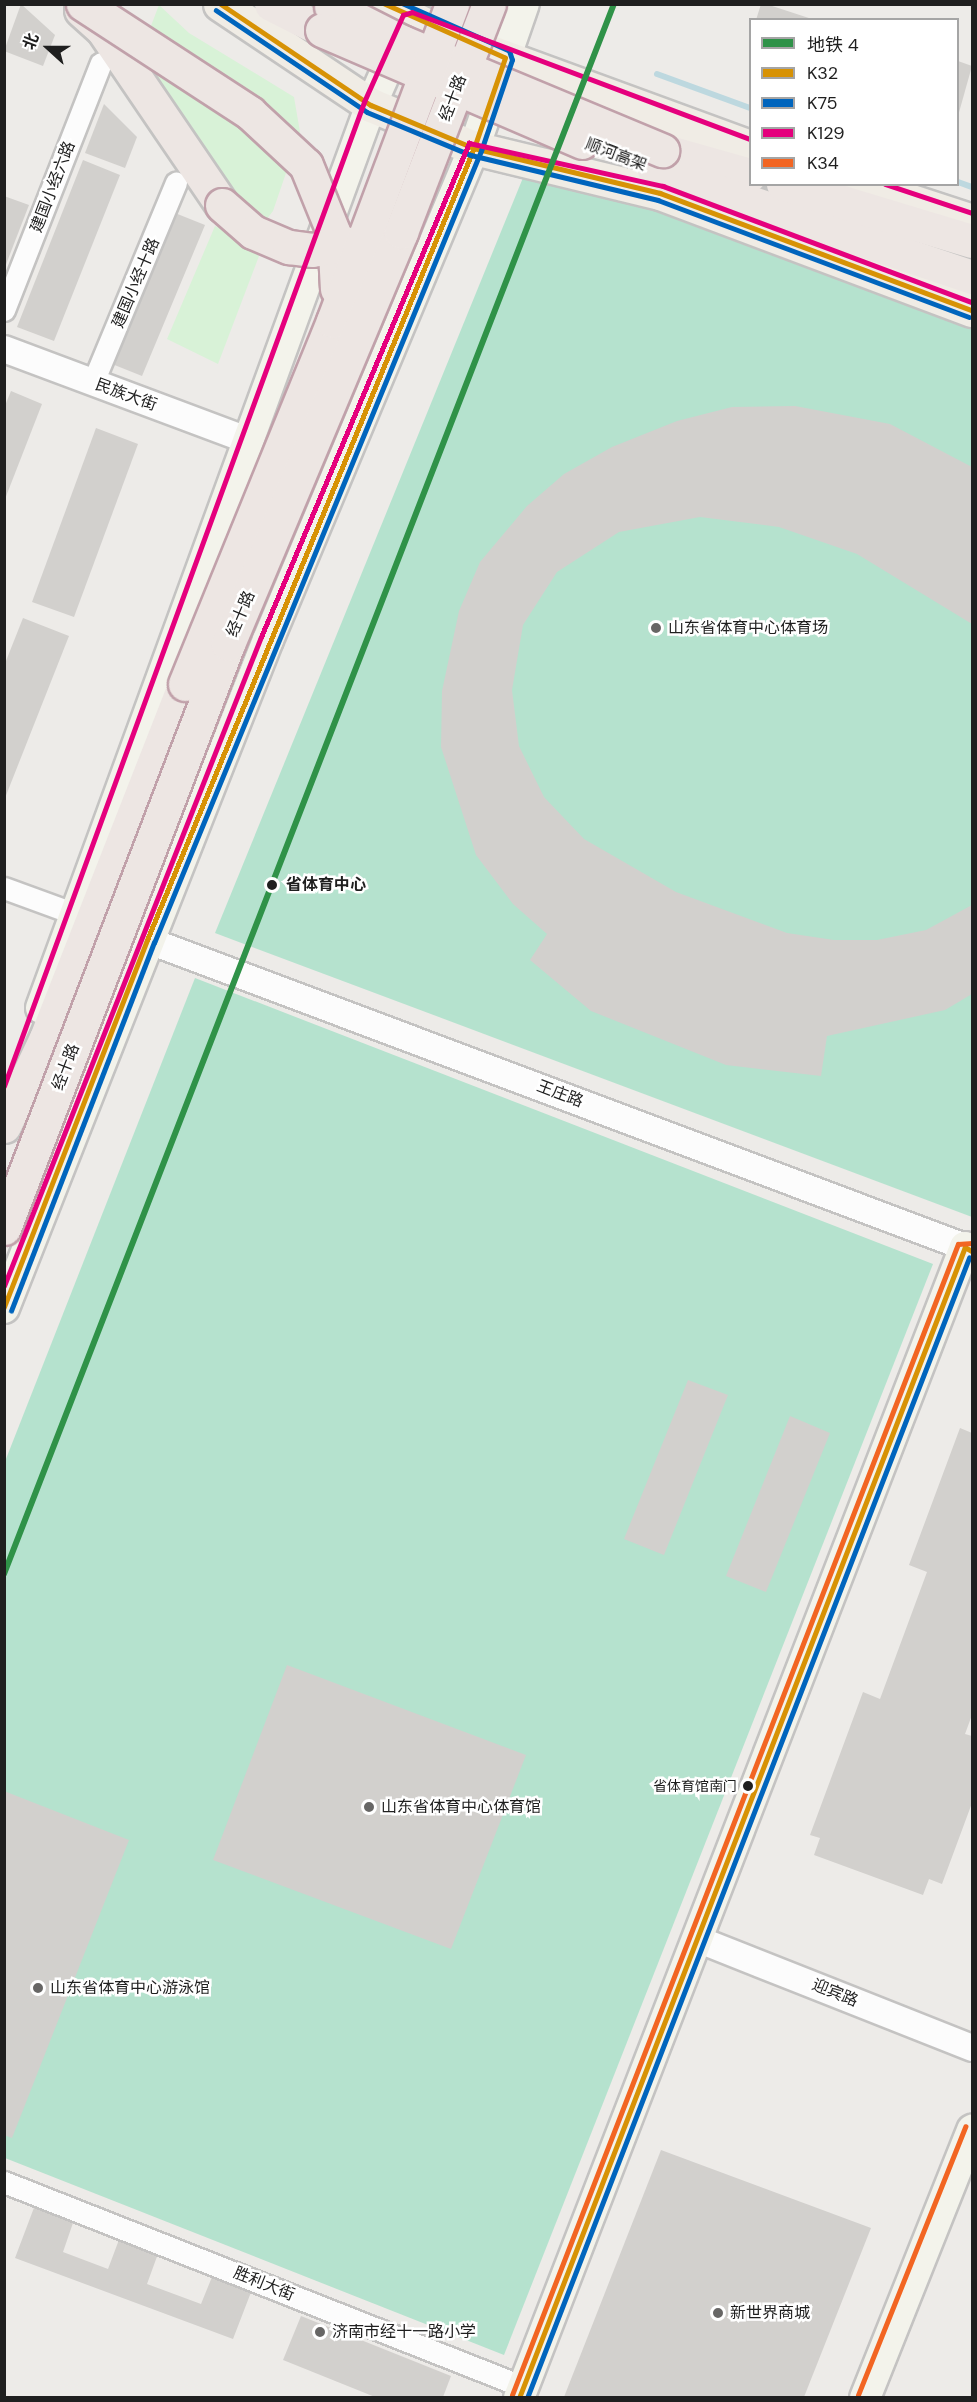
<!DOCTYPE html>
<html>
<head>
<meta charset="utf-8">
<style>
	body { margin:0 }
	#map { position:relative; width:977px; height:2402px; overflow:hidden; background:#edebe8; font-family:"DM Sans","Noto Sans SC",sans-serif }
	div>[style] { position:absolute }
	.park>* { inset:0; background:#d8f2d7 }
	.pitch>* { inset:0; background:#b5e2ce }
	.stream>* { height:6px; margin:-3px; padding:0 3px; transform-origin:3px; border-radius:3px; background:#bdd8df }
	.building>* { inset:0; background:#d2d0cd }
	.roads { filter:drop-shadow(2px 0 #c4c3c2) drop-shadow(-2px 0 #c4c3c2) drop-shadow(0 2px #c4c3c2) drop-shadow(0 -2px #c4c3c2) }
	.minor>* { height:21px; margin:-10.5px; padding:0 10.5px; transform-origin:10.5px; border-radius:10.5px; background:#fcfcfc }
	.tertiary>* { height:26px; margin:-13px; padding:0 13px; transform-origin:13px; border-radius:13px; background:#fcfcfc }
	.secondary>* { height:30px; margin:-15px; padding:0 15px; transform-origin:15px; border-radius:15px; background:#f3f3eb }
	.primary>* { height:33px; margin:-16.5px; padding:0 16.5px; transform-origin:16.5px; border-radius:16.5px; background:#f0ece5 }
	.trunk>* { height:33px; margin:-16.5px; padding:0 16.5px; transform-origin:16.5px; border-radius:16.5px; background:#ede6e3 }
	.bridges { filter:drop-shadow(2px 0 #c1a1aa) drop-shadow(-2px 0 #c1a1aa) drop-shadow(0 2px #c1a1aa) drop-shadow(0 -2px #c1a1aa) }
	.trunk-bridge>* { height:33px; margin:-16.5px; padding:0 16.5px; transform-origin:16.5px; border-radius:16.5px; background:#ede6e3 }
	.bus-1>* { height:4.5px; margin:-2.25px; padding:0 2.25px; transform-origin:2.25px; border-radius:2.25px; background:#d79205 }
	.bus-2>* { height:4.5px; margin:-2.25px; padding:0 2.25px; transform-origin:2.25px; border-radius:2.25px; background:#0065bd }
	.bus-3>* { height:4.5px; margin:-2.25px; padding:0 2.25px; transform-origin:2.25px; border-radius:2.25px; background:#e5007d }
	.bus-4>* { height:4.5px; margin:-2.25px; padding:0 2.25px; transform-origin:2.25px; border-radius:2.25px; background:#f26522 }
	.metro-1>* { height:6px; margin:-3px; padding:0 3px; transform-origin:3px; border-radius:3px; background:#2f9248 }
	.dots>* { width:16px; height:16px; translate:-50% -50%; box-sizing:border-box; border:3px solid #fff; border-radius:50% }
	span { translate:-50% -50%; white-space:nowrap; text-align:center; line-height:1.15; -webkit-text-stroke:5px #fff; paint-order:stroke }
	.bus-label { font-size:14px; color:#1f1f1f }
	.right { translate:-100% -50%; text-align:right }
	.street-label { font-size:16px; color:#1f1f1f }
	.poi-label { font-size:16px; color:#1f1f1f }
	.left { translate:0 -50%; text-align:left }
	.stop-label { font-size:16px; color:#1f1f1f; font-weight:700 }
	.frame { position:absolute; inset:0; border:6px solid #1f1f1f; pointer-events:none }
	.legend { position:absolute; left:749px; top:18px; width:210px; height:168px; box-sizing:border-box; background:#fff; border:2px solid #a5a5a5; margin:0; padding:8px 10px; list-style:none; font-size:18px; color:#1f1f1f }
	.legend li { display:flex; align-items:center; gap:12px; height:30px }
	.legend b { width:30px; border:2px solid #a5a5a5 }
	.north { position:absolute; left:18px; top:18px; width:60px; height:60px; -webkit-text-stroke:4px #fff; paint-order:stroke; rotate:291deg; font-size:16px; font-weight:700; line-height:24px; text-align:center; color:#1f1f1f }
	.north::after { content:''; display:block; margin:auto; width:21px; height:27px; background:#1f1f1f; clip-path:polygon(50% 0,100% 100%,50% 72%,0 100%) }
</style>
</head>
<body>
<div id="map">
	<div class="park">
		<i style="clip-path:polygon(159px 5px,189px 33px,294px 97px,300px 132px,273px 211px,263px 224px,202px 205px,132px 75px)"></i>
		<i style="clip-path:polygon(215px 226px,246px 241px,259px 256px,218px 364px,167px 339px)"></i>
	</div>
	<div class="pitch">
		<i style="clip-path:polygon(529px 163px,972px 324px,972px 1217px,215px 933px)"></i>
		<i style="clip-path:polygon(195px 978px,933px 1264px,504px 2355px,5px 2158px,4px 1464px)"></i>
	</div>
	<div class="stream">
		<i style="left:657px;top:74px;width:99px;rotate:20.1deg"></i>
		<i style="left:958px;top:182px;width:15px;rotate:20deg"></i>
	</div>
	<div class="building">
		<i style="clip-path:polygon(21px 4px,55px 35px,43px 66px,4px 51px)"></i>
		<i style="clip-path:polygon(761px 4px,766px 4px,815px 20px,756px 20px)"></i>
		<i style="clip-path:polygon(958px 61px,972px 66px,958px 116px)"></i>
		<i style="clip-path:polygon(104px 104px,137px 137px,125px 168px,85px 153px)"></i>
		<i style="clip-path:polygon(83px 160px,120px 175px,54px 341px,17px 327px)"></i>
		<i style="clip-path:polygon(4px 196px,29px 205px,5px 267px,4px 267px)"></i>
		<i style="clip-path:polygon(175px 213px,205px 225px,142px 376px,112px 364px)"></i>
		<i style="clip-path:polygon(11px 391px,42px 404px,5px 499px,4px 408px)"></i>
		<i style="clip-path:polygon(795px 406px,890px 424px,972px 467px,972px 624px,857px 554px,779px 527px,700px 517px,619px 532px,557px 572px,523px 625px,512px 690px,519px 746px,544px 797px,584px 839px,676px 892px,787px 933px,834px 940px,877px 940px,926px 930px,972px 905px,972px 994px,945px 1010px,827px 1036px,821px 1076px,726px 1065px,591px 1011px,530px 960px,547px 934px,513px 904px,476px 855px,441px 747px,442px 691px,459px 611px,480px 562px,527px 506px,564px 474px,612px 447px,677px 421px,732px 407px)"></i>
		<i style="clip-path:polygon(96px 428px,138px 444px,74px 617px,32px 602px)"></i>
		<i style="clip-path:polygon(23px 618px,69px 636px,5px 798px,4px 666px)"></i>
		<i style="clip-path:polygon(688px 1380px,728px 1395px,664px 1555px,624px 1539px)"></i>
		<i style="clip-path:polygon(790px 1416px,830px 1433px,766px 1592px,726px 1576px)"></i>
		<i style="clip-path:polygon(960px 1428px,972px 1433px,972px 1715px,965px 1734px,972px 1736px,972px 1803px,942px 1884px,929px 1879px,923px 1895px,814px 1855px,820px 1838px,810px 1835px,863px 1692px,880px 1699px,927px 1572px,909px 1565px)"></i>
		<i style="clip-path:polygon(287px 1665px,526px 1755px,451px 1949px,213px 1860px)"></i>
		<i style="clip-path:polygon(4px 1791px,129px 1840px,12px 2138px,4px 2135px)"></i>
		<i style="clip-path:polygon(661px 2150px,871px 2228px,804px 2397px,564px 2397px)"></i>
		<i style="clip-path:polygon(35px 2205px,74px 2220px,63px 2252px,108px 2269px,120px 2237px,159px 2251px,147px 2284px,201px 2304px,214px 2272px,253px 2287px,233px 2339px,15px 2258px)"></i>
		<i style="clip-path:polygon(301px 2316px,451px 2376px,443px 2397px,375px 2397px,283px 2360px)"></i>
	</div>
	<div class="roads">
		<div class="minor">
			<i style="left:4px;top:310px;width:265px;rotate:-68.6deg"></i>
			<i style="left:93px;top:382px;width:216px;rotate:-67.4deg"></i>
			<i style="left:4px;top:888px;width:76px;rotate:20.1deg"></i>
			<i style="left:4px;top:2182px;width:559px;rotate:21.52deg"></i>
		</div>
		<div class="tertiary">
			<i style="left:4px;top:349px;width:260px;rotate:20.5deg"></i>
			<i style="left:147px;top:940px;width:874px;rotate:20.57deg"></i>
			<i style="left:697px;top:1939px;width:296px;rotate:21.6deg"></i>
		</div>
		<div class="secondary">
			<i style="left:41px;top:1008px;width:961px;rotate:-69.93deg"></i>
			<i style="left:371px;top:105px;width:74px;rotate:-66.2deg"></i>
			<i style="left:4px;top:1308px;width:718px;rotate:-68.44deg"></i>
			<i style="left:268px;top:640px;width:533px;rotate:-67.28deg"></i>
			<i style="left:474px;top:148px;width:152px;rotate:-70.9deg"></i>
			<i style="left:519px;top:2398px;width:1234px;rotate:-68.82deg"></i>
			<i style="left:965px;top:1247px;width:8px;rotate:30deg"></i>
			<i style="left:865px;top:2398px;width:289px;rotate:-68.2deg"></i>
		</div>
		<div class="primary">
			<i style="left:220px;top:4px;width:182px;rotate:33.8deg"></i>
			<i style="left:371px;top:105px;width:112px;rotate:22.7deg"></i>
			<i style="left:474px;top:148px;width:191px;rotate:13.6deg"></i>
			<i style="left:660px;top:193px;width:333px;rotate:20.6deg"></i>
			<i style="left:383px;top:4px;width:80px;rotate:25.9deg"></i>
			<i style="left:455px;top:39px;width:314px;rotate:20.1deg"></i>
			<i style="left:859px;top:184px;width:119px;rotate:18.1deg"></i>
		</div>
		<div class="trunk">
			<i style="left:271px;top:4px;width:57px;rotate:27deg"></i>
			<i style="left:81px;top:10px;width:30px;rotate:42deg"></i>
			<i style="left:103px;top:30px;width:212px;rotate:55.8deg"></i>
			<i style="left:662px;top:150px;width:91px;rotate:15.9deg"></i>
			<i style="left:654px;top:170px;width:336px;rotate:18.6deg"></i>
			<i style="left:783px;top:184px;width:197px;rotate:16.8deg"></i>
			<i style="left:4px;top:1126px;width:98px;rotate:-64.5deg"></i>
			<i style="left:46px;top:1038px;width:380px;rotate:-68.6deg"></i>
		</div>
	</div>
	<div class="bridges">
		<div class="trunk-bridge">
			<i style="left:83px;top:4px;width:199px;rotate:33.1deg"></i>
			<i style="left:250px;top:113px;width:76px;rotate:42.9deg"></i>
			<i style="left:306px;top:165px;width:74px;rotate:67.9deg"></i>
			<i style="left:334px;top:234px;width:55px;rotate:86.9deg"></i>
			<i style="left:331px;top:6px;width:80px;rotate:26.9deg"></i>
			<i style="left:402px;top:42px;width:282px;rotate:22.6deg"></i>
			<i style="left:322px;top:30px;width:283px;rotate:23.3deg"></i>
			<i style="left:222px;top:205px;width:41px;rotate:41.1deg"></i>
			<i style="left:253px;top:232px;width:39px;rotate:23deg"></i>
			<i style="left:289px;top:247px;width:23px;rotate:7deg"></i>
			<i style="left:312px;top:250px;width:45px;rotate:-9deg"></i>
			<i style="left:185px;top:684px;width:392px;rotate:-67.8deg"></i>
			<i style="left:333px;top:321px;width:339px;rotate:-69.4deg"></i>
			<i style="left:4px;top:1228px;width:625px;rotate:-69.02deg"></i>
			<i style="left:228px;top:644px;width:447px;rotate:-67.2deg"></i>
			<i style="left:401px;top:232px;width:244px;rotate:-68.9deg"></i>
		</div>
	</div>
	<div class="bus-1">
		<i style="left:221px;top:4px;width:181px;rotate:34deg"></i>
		<i style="left:371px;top:105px;width:112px;rotate:22.7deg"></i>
		<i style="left:474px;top:148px;width:191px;rotate:13.6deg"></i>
		<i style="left:660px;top:193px;width:333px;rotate:20.6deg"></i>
		<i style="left:4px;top:1307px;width:394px;rotate:-68.7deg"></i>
		<i style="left:147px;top:940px;width:857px;rotate:-67.57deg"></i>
		<i style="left:474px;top:148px;width:95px;rotate:-71deg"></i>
		<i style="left:505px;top:58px;width:133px;rotate:-155.9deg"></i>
		<i style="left:519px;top:2398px;width:1234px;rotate:-68.82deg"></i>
		<i style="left:965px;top:1247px;width:8px;rotate:30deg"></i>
	</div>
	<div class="bus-2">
		<i style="left:216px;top:10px;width:182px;rotate:34deg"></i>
		<i style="left:367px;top:112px;width:113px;rotate:22.5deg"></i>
		<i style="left:471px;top:155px;width:192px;rotate:13.5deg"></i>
		<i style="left:658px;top:200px;width:332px;rotate:20.6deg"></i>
		<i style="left:11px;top:1311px;width:395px;rotate:-68.8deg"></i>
		<i style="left:154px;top:943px;width:857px;rotate:-67.57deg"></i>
		<i style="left:481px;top:151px;width:96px;rotate:-71.2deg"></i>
		<i style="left:512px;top:60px;width:9px;rotate:-108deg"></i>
		<i style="left:509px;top:51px;width:116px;rotate:-156.1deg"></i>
		<i style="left:527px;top:2398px;width:1223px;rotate:-68.81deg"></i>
	</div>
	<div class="bus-3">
		<i style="left:885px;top:184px;width:92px;rotate:18.4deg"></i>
		<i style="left:4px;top:1086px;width:1048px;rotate:-69.9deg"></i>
		<i style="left:364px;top:102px;width:95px;rotate:-65.9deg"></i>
		<i style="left:403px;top:15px;width:9px;rotate:-18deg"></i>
		<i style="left:412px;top:12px;width:361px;rotate:20.6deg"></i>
		<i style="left:4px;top:1286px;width:698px;rotate:-68.4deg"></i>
		<i style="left:261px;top:637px;width:536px;rotate:-67.17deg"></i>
		<i style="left:469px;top:143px;width:199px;rotate:12.5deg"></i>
		<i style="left:663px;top:186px;width:330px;rotate:20.6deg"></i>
	</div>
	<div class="bus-4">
		<i style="left:512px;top:2395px;width:1234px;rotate:-68.82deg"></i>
		<i style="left:958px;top:1244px;width:14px;rotate:-4deg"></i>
		<i style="left:858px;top:2395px;width:289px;rotate:-68.2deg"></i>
	</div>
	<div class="metro-1">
		<i style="left:4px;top:1574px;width:1684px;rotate:-68.77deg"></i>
	</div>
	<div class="dots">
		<i style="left:656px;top:628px;background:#676665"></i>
		<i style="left:272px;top:885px;background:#1f1f1f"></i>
		<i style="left:748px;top:1786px;background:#1f1f1f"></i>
		<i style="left:369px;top:1807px;background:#676665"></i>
		<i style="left:38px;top:1988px;background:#676665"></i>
		<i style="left:718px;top:2313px;background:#676665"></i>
		<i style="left:320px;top:2332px;background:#676665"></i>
	</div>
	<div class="bus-label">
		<span class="right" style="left:737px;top:1786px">省体育馆南门</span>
	</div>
	<div class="street-label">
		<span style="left:453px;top:98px;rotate:-69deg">经十路</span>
		<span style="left:616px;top:155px;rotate:21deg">顺河高架</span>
		<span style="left:53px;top:187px;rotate:-69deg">建国小经六路</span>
		<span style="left:136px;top:283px;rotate:-67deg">建国小经十路</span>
		<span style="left:126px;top:395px;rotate:20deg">民族大街</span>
		<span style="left:241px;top:614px;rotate:-67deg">经十路</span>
		<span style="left:66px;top:1067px;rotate:-69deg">经十路</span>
		<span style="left:560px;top:1094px;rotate:21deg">王庄路</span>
		<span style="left:835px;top:1993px;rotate:22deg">迎宾路</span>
		<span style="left:264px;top:2284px;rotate:22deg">胜利大街</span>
	</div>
	<div class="poi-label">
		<span class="left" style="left:668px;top:628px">山东省体育中心体育场</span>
		<span class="left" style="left:381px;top:1807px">山东省体育中心体育馆</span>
		<span class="left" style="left:50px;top:1988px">山东省体育中心游泳馆</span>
		<span class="left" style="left:730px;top:2313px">新世界商城</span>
		<span class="left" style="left:332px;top:2332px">济南市经十一路小学</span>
	</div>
	<div class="stop-label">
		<span class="left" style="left:286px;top:885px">省体育中心</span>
	</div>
	<div class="frame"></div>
	<ul class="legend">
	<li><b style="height:8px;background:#2f9248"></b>地铁 4</li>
	<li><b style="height:8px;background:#d79205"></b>K32</li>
	<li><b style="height:8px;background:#0065bd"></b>K75</li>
	<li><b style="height:8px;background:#e5007d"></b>K129</li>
	<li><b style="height:8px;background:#f26522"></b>K34</li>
	</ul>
	<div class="north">北</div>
</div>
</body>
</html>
